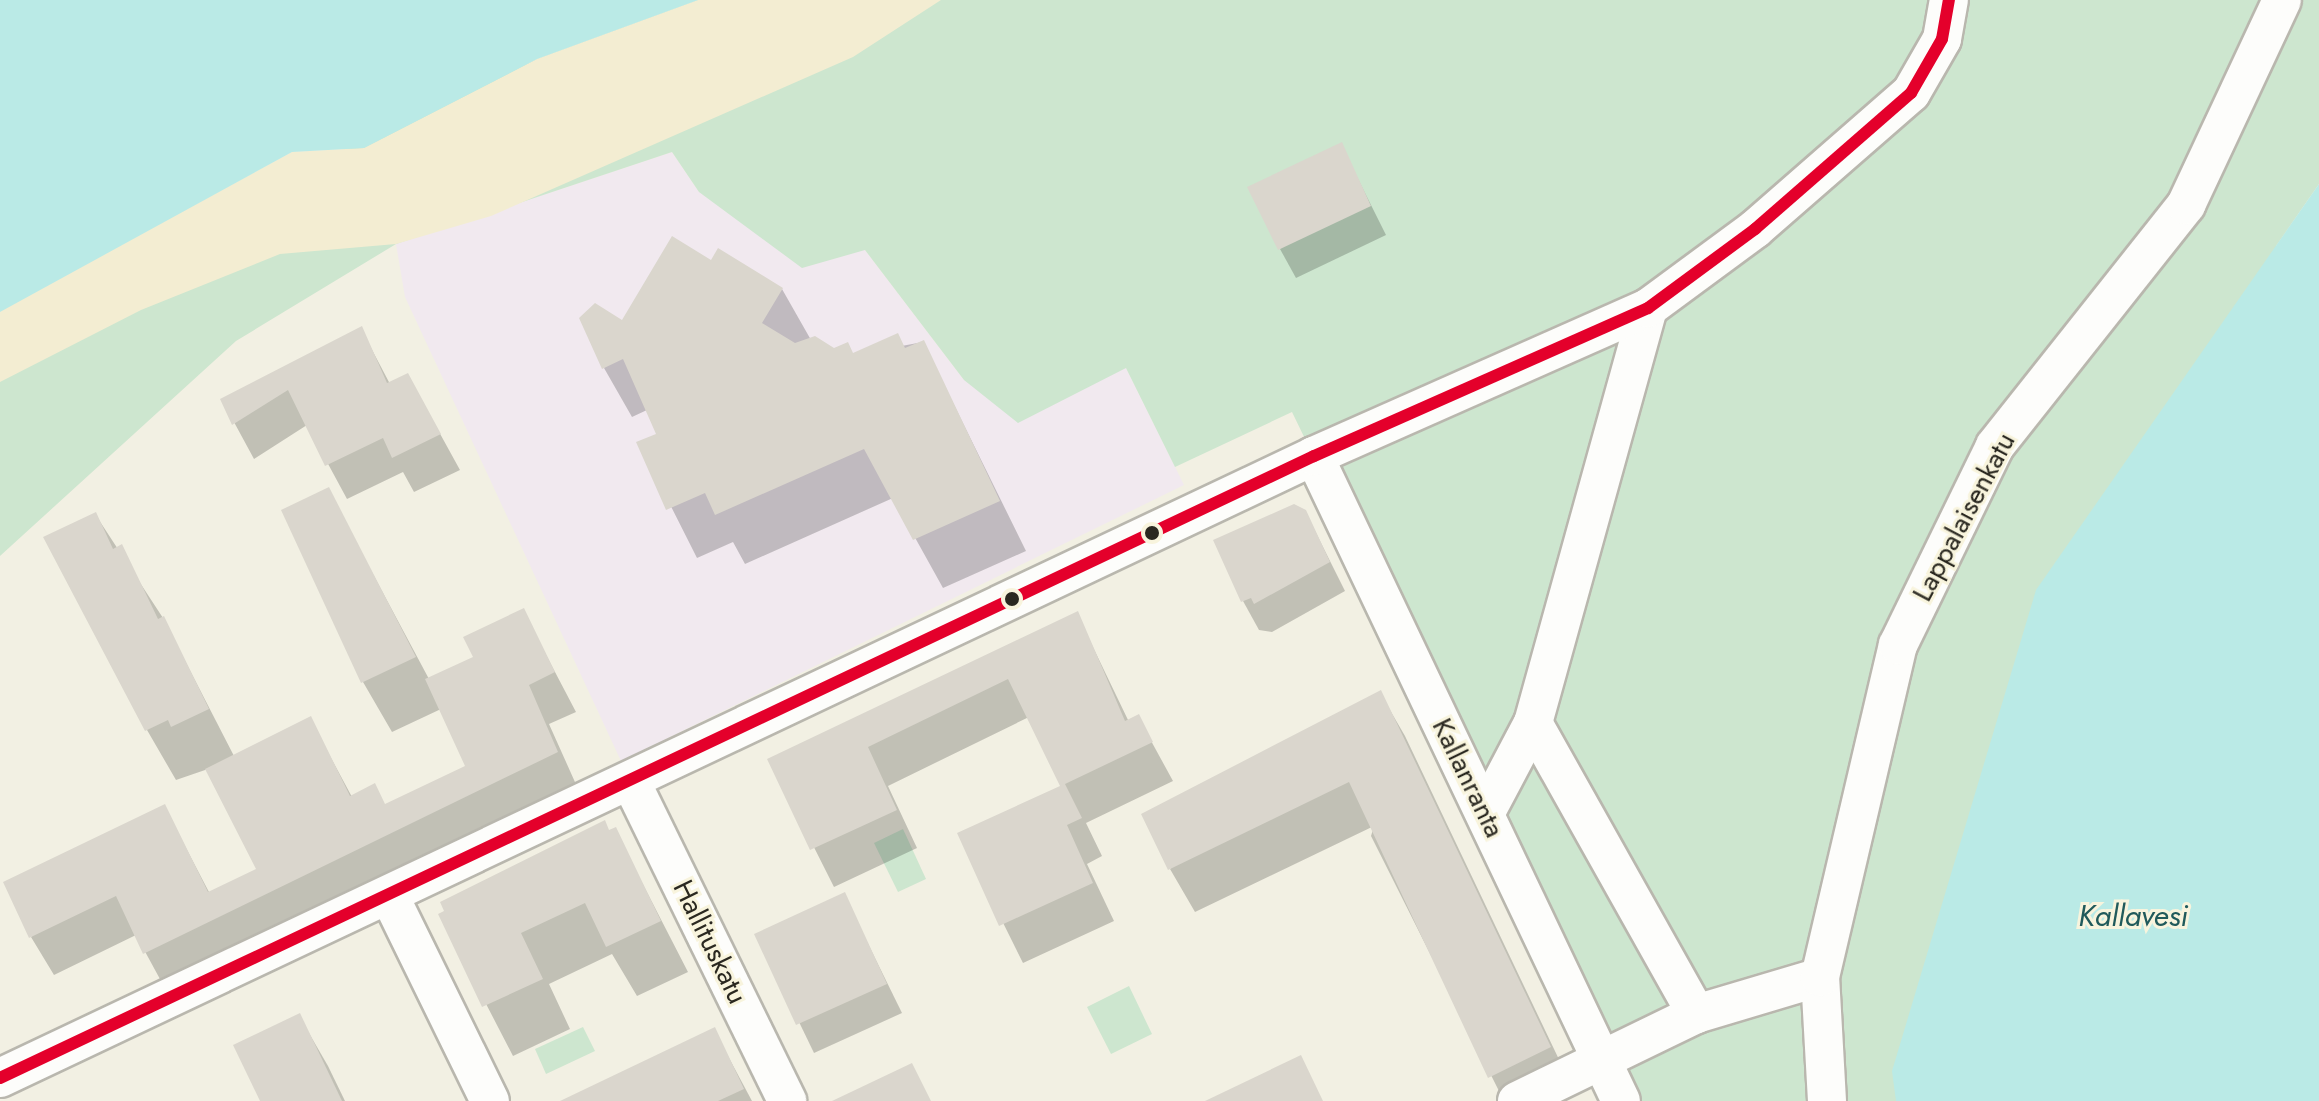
<!DOCTYPE html>
<html>
<head>
<meta charset="utf-8">
<style>
	body { margin:0 }
	#map { position:relative; width:2319px; height:1101px; overflow:hidden; background:#f2f0e3; font-family:Jost,sans-serif }
	div>[style] { position:absolute }
	.commercial>* { inset:0; background:#f1e9ef }
	.green>* { inset:0; background:#cde6cf }
	.sand>* { inset:0; background:#f3edd2 }
	.water>* { inset:0; background:#baeae6 }
	.shadow>* { inset:0; background:#0003 }
	.building>* { inset:0; background:#dad6cd }
	.roads { filter:drop-shadow(2px 0 #b9b7ae) drop-shadow(-2px 0 #b9b7ae) drop-shadow(0 2px #b9b7ae) drop-shadow(0 -2px #b9b7ae) }
	.minor>* { height:38px; margin:-19px; padding:0 19px; transform-origin:19px; border-radius:19px; background:#fdfdfb }
	.bus-1>* { height:12px; margin:-6px; padding:0 6px; transform-origin:6px; border-radius:6px; background:#e4002b }
	.dots>* { width:22px; height:22px; translate:-50% -50%; box-sizing:border-box; border:4px solid #f8f4dd; border-radius:50% }
	span { translate:-50% -50%; white-space:nowrap; text-align:center; line-height:1.15; -webkit-text-stroke:6px #f8f4dd; paint-order:stroke }
	.street-label { font-size:28px; color:#2a2820 }
	.water-label { font-size:30px; color:#205a5b; font-style:italic }
</style>
</head>
<body>
<div id="map">
	<div class="commercial">
		<i style="clip-path:polygon(672px 152px,699px 192px,865px 250px,964px 380px,1126px 368px,1184px 485px,621px 761px,405px 297px,396px 244px)"></i>
	</div>
	<div class="green">
		<i style="clip-path:polygon(698px 0,2319px 0,2319px 184px,2276px 246px,2277px 1101px,1626px 1101px,1292px 412px,1175px 467px,1126px 368px,1018px 423px,964px 380px,865px 250px,802px 268px,699px 192px,672px 152px,396px 244px,236px 341px,0 556px,0 312px,537px 59px)"></i>
		<i style="clip-path:polygon(903px 829px,926px 879px,898px 892px,874px 843px)"></i>
		<i style="clip-path:polygon(1129px 986px,1152px 1034px,1111px 1054px,1087px 1007px)"></i>
		<i style="clip-path:polygon(583px 1027px,595px 1051px,546px 1074px,535px 1049px)"></i>
	</div>
	<div class="sand">
		<i style="clip-path:polygon(698px 0,941px 0,853px 57px,491px 216px,396px 244px,280px 254px,141px 310px,0 382px,0 310px,292px 152px,364px 148px,537px 59px)"></i>
	</div>
	<div class="water">
		<i style="clip-path:polygon(0 0,698px 0,537px 59px,364px 148px,292px 152px,0 312px)"></i>
		<i style="clip-path:polygon(2319px 184px,2319px 1101px,1896px 1101px,1892px 1071px,2036px 590px)"></i>
	</div>
	<div class="shadow">
		<i style="clip-path:polygon(1341px 145px,1386px 235px,1296px 278px,1280px 249px)"></i>
		<i style="clip-path:polygon(712px 263px,782px 289px,811px 340px,834px 350px,853px 355px,923px 342px,1026px 551px,943px 588px,893px 498px,745px 564px,733px 542px,697px 558px,639px 443px,658px 435px,647px 410px,632px 417px,604px 368px,623px 323px)"></i>
		<i style="clip-path:polygon(361px 329px,390px 384px,427px 410px,460px 470px,414px 492px,403px 472px,347px 499px,307px 425px,254px 459px,222px 400px)"></i>
		<i style="clip-path:polygon(328px 490px,429px 679px,475px 658px,523px 611px,576px 712px,549px 724px,579px 791px,167px 992px,136px 935px,54px 975px,31px 937px,164px 806px,210px 894px,258px 870px,208px 769px,176px 780px,147px 730px,95px 514px,163px 618px,234px 756px,310px 719px,352px 797px,386px 806px,468px 767px,441px 709px,392px 732px,363px 682px)"></i>
		<i style="clip-path:polygon(1305px 511px,1345px 591px,1272px 632px,1259px 630px,1243px 601px)"></i>
		<i style="clip-path:polygon(1077px 614px,1129px 722px,1138px 717px,1173px 781px,1086px 823px,1102px 856px,1087px 864px,1114px 921px,1023px 963px,959px 834px,1062px 787px,1029px 717px,888px 786px,917px 848px,834px 887px,770px 760px)"></i>
		<i style="clip-path:polygon(1380px 693px,1405px 736px,1574px 1091px,1504px 1101px,1371px 836px,1374px 826px,1195px 912px,1170px 869px)"></i>
		<i style="clip-path:polygon(615px 830px,688px 972px,637px 996px,612px 954px,549px 984px,570px 1029px,513px 1056px,440px 915px)"></i>
		<i style="clip-path:polygon(844px 895px,902px 1013px,814px 1053px,757px 935px)"></i>
		<i style="clip-path:polygon(299px 1016px,328px 1066px,345px 1101px,262px 1101px)"></i>
		<i style="clip-path:polygon(714px 1030px,752px 1101px,564px 1101px)"></i>
	</div>
	<div class="building">
		<i style="clip-path:polygon(1342px 142px,1371px 206px,1278px 250px,1247px 187px)"></i>
		<i style="clip-path:polygon(672px 236px,711px 260px,718px 248px,783px 288px,762px 323px,795px 343px,815px 336px,834px 348px,848px 342px,853px 353px,898px 333px,905px 348px,924px 340px,1000px 501px,913px 540px,864px 449px,715px 515px,705px 493px,666px 510px,636px 442px,656px 434px,623px 359px,602px 369px,579px 318px,595px 303px,622px 320px)"></i>
		<i style="clip-path:polygon(362px 326px,387px 383px,408px 373px,441px 434px,392px 458px,383px 438px,325px 466px,288px 390px,232px 425px,220px 399px)"></i>
		<i style="clip-path:polygon(329px 487px,416px 657px,361px 683px,281px 510px)"></i>
		<i style="clip-path:polygon(1294px 504px,1306px 510px,1330px 562px,1254px 604px,1251px 598px,1241px 602px,1213px 540px)"></i>
		<i style="clip-path:polygon(96px 512px,113px 549px,122px 544px,158px 619px,164px 616px,209px 709px,171px 727px,168px 720px,145px 731px,43px 537px)"></i>
		<i style="clip-path:polygon(524px 608px,555px 672px,529px 685px,558px 752px,143px 954px,116px 896px,29px 938px,3px 882px,165px 804px,208px 892px,256px 869px,205px 769px,311px 716px,350px 796px,375px 783px,385px 804px,465px 766px,425px 679px,473px 657px,463px 637px)"></i>
		<i style="clip-path:polygon(1078px 611px,1125px 721px,1139px 714px,1153px 742px,1065px 784px,1082px 818px,1067px 825px,1093px 883px,999px 926px,957px 833px,1060px 786px,1008px 679px,868px 747px,897px 810px,810px 850px,767px 759px)"></i>
		<i style="clip-path:polygon(1381px 690px,1551px 1047px,1488px 1078px,1349px 782px,1168px 870px,1141px 814px)"></i>
		<i style="clip-path:polygon(605px 820px,609px 830px,616px 827px,661px 921px,606px 947px,585px 903px,521px 933px,543px 979px,482px 1007px,438px 914px,444px 911px,440px 902px)"></i>
		<i style="clip-path:polygon(845px 892px,887px 984px,796px 1025px,754px 934px)"></i>
		<i style="clip-path:polygon(300px 1013px,342px 1101px,260px 1101px,233px 1045px)"></i>
		<i style="clip-path:polygon(715px 1027px,744px 1089px,718px 1101px,560px 1101px)"></i>
		<i style="clip-path:polygon(1301px 1055px,1323px 1101px,1205px 1101px)"></i>
		<i style="clip-path:polygon(912px 1063px,931px 1101px,832px 1101px)"></i>
	</div>
	<div class="roads">
		<div class="minor">
			<i style="left:1314px;top:456px;width:714px;rotate:64.55deg"></i>
			<i style="left:1533px;top:723px;width:334px;rotate:60.7deg"></i>
			<i style="left:632px;top:784px;width:353px;rotate:63.9deg"></i>
			<i style="left:1486px;top:812px;width:101px;rotate:-62.2deg"></i>
			<i style="left:1533px;top:723px;width:431px;rotate:-74.5deg"></i>
			<i style="left:390px;top:897px;width:227px;rotate:63.9deg"></i>
			<i style="left:0;top:1078px;width:1454px;rotate:-25.33deg"></i>
			<i style="left:1314px;top:456px;width:365px;rotate:-23.9deg"></i>
			<i style="left:1648px;top:308px;width:133px;rotate:-36.4deg"></i>
			<i style="left:1755px;top:229px;width:207px;rotate:-41.1deg"></i>
			<i style="left:1911px;top:93px;width:62px;rotate:-60.1deg"></i>
			<i style="left:1942px;top:39px;width:40px;rotate:-80deg"></i>
			<i style="left:1517px;top:1101px;width:199px;rotate:-25.9deg"></i>
			<i style="left:1696px;top:1014px;width:129px;rotate:-16.6deg"></i>
			<i style="left:1827px;top:1101px;width:124px;rotate:-93.2deg"></i>
			<i style="left:1820px;top:977px;width:341px;rotate:-76.8deg"></i>
			<i style="left:1898px;top:645px;width:221px;rotate:-64deg"></i>
			<i style="left:1995px;top:446px;width:308px;rotate:-51.6deg"></i>
			<i style="left:2186px;top:205px;width:226px;rotate:-64.9deg"></i>
		</div>
	</div>
	<div class="bus-1">
		<i style="left:0;top:1078px;width:1454px;rotate:-25.33deg"></i>
		<i style="left:1314px;top:456px;width:365px;rotate:-23.9deg"></i>
		<i style="left:1648px;top:308px;width:133px;rotate:-36.4deg"></i>
		<i style="left:1755px;top:229px;width:207px;rotate:-41.1deg"></i>
		<i style="left:1911px;top:93px;width:62px;rotate:-60.1deg"></i>
		<i style="left:1942px;top:39px;width:40px;rotate:-80deg"></i>
	</div>
	<div class="dots">
		<i style="left:1152px;top:533px;background:#2a2820"></i>
		<i style="left:1012px;top:599px;background:#2a2820"></i>
	</div>
	<div class="street-label">
		<span style="left:1964px;top:517px;rotate:-62deg">Lappalaisenkatu</span>
		<span style="left:1468px;top:778px;rotate:64deg">Kallanranta</span>
		<span style="left:710px;top:942px;rotate:64deg">Hallituskatu</span>
	</div>
	<div class="water-label">
		<span style="left:2133px;top:916px">Kallavesi</span>
	</div>
</div>
</body>
</html>
